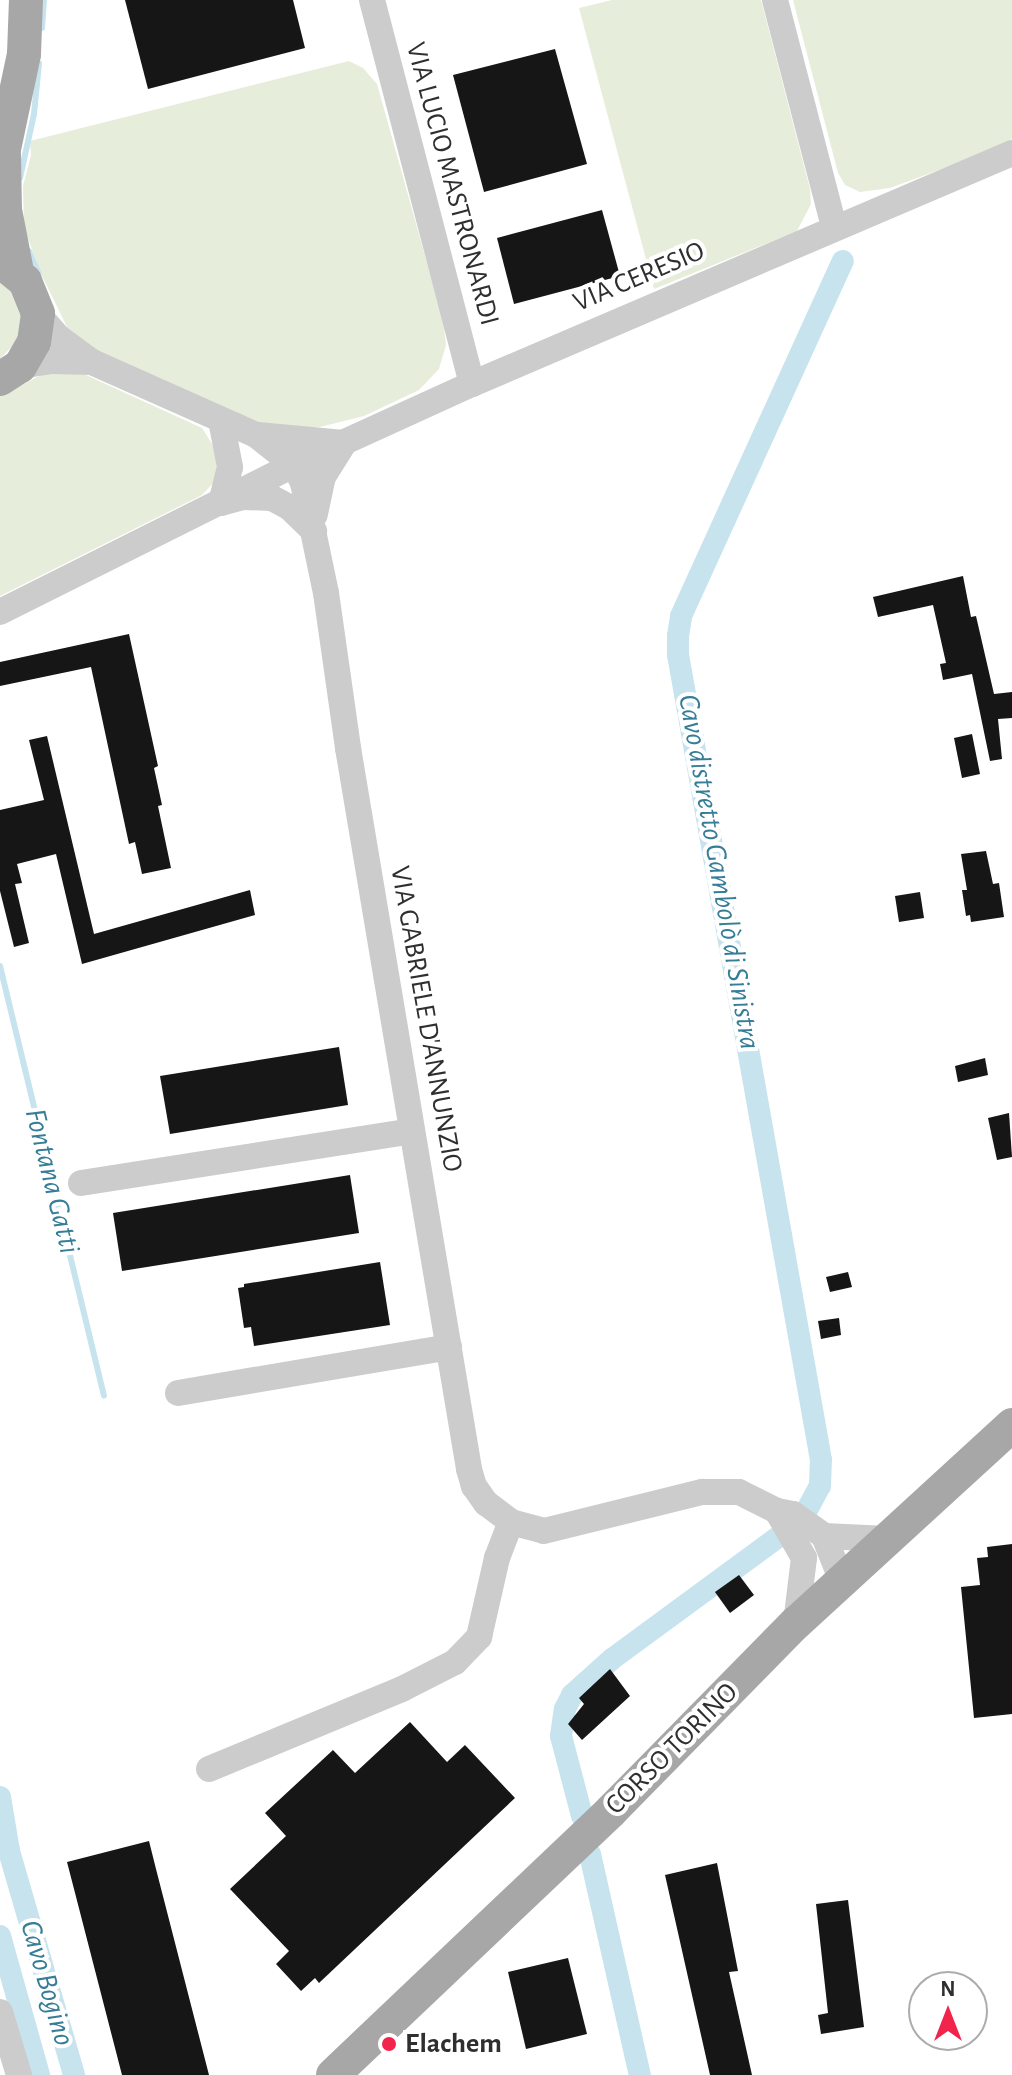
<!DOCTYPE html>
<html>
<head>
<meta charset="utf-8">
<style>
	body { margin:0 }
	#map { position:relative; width:1012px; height:2075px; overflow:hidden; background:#fff; font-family:"Alegreya Sans",sans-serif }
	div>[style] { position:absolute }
	.green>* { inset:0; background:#e7eddb }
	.stream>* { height:6px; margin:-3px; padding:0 3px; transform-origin:3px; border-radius:3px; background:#c6e3ee }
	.canal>* { height:22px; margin:-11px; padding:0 11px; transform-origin:11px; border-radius:11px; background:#c6e3ee }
	.building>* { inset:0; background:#161616 }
	.minor>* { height:26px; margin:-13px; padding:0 13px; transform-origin:13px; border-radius:13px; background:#ccc }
	.major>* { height:34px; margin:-17px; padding:0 17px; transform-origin:17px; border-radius:17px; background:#a7a7a7 }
	.dots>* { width:22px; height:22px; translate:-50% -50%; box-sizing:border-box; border:4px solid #fff; border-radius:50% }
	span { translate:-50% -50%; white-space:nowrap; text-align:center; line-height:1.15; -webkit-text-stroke:8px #fff; paint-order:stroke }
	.street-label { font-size:28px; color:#2f2f2f }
	.poi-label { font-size:28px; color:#2f2f2f; font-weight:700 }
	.left { translate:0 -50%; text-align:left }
	.water-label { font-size:30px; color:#367d97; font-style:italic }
	.north { position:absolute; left:908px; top:1971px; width:80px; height:80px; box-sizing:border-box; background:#fff; border:2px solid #acacac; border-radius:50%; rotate:0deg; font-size:22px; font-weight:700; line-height:32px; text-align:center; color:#2f2f2f }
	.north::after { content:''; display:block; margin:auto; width:28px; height:36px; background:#f2244b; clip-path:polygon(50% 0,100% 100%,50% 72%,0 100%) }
</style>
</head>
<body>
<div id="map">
	<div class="green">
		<i style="clip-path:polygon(612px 0,761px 0,810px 189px,811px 204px,797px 231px,654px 289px,579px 8px)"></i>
		<i style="clip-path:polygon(793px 0,1012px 0,1012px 139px,985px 153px,890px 188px,860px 192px,845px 185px,838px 173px)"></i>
		<i style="clip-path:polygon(349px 61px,363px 68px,377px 84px,443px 320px,446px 345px,439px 369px,419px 390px,364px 416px,320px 427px,290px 430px,254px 421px,113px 361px,71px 335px,42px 276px,24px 228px,23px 186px,31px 155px,30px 141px)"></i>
		<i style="clip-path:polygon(0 275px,21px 304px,21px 330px,16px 342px,0 359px)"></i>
		<i style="clip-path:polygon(49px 371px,86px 375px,202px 428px,217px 452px,216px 480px,202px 495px,0 596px,0 396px)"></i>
	</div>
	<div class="stream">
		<i style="left:42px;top:28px;width:28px;rotate:-86deg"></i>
		<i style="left:20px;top:178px;width:66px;rotate:-77.7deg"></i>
		<i style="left:34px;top:114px;width:51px;rotate:-84.4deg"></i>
		<i style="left:29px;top:251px;width:25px;rotate:67deg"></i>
		<i style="left:0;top:966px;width:442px;rotate:76.4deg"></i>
	</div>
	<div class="canal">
		<i style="left:807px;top:1510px;width:27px;rotate:-62deg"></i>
		<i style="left:820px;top:1486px;width:26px;rotate:-88deg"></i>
		<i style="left:821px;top:1460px;width:818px;rotate:-100.07deg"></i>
		<i style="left:678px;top:655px;width:19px;rotate:-90deg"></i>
		<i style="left:678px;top:636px;width:20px;rotate:-81deg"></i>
		<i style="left:681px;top:616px;width:390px;rotate:-65.5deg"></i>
		<i style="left:0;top:1797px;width:55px;rotate:80.5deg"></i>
		<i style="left:9px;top:1851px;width:233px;rotate:73.8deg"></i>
		<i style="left:582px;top:1816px;width:83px;rotate:-104.7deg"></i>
		<i style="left:561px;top:1736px;width:27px;rotate:-82deg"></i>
		<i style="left:565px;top:1709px;width:16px;rotate:-63deg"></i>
		<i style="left:572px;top:1695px;width:54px;rotate:-42deg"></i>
		<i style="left:612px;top:1659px;width:205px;rotate:-36.3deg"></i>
		<i style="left:590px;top:1854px;width:227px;rotate:77.3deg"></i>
		<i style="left:0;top:1936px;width:144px;rotate:74.3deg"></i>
	</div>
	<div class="building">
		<i style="clip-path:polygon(125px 0,293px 0,305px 48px,148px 89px)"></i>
		<i style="clip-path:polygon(555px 49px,587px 164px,484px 192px,453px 75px)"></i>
		<i style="clip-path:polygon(602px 210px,620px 276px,514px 304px,497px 238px)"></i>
		<i style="clip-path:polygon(963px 576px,971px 617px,976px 616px,994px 694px,1012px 692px,1012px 718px,998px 719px,1002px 759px,990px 761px,972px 674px,943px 680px,940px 664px,946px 663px,933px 605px,878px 617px,873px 597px)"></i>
		<i style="clip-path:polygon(129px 634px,158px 766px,154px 768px,162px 805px,158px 806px,171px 868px,142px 874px,135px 842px,129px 844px,91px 667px,0 686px,0 662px)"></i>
		<i style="clip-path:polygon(972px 734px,980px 774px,962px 778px,954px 738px)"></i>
		<i style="clip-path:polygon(47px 736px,94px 934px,250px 890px,255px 915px,82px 964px,56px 854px,17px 864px,22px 883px,15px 884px,29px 943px,14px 947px,0 891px,0 810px,44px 800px,29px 740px)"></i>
		<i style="clip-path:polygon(986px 851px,993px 884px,999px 883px,1004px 917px,971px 922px,970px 915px,966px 916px,962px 890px,967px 890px,961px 854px)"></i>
		<i style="clip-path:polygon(920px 892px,924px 918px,899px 922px,895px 896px)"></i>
		<i style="clip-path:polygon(339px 1047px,348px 1105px,170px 1134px,160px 1076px)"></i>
		<i style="clip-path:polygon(985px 1058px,988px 1075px,958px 1082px,955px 1066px)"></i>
		<i style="clip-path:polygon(1009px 1113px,1012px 1157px,997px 1160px,988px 1118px)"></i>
		<i style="clip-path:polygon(350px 1175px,359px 1233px,122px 1271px,113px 1213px)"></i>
		<i style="clip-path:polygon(380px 1262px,390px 1325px,254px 1346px,251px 1327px,244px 1328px,238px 1288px,244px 1287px,244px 1284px)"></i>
		<i style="clip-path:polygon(848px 1272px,852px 1287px,830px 1292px,826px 1277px)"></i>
		<i style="clip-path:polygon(839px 1318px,841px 1335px,821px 1339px,818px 1321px)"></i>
		<i style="clip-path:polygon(1012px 1544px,1012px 1714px,974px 1718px,961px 1587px,980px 1585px,977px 1558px,988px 1557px,987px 1547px)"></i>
		<i style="clip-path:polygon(739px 1575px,754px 1595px,730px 1613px,715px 1592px)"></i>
		<i style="clip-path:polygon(610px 1669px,630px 1696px,582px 1740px,568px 1724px,584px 1704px,579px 1698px)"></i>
		<i style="clip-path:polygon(410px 1722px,447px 1762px,465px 1745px,515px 1798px,319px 1983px,315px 1978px,301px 1991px,276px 1964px,289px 1951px,230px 1889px,286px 1836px,265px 1813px,333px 1750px,355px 1773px)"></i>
		<i style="clip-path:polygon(149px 1841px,156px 1869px,209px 2075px,122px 2075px,74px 1889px,67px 1862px)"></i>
		<i style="clip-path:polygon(717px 1863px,738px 1971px,729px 1972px,752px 2075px,710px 2075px,665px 1875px)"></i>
		<i style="clip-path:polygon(848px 1900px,864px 2027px,821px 2034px,818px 2015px,828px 2013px,816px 1904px)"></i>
		<i style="clip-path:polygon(568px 1958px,587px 2034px,526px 2049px,508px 1972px)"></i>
	</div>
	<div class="minor">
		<i style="left:372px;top:0;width:397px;rotate:75.4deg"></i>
		<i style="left:775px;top:0;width:235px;rotate:75.4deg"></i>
		<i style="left:38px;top:314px;width:30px;rotate:49deg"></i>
		<i style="left:58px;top:337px;width:42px;rotate:36.3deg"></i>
		<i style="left:92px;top:362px;width:180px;rotate:24deg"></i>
		<i style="left:256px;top:435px;width:48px;rotate:38.3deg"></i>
		<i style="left:294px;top:465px;width:20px;rotate:63deg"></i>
		<i style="left:303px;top:483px;width:112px;rotate:78.2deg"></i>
		<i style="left:326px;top:593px;width:157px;rotate:81.9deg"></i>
		<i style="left:348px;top:748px;width:731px;rotate:80.47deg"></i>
		<i style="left:469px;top:1469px;width:18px;rotate:74deg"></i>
		<i style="left:474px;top:1486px;width:21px;rotate:55deg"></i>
		<i style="left:486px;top:1503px;width:31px;rotate:37deg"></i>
		<i style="left:511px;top:1522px;width:34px;rotate:15deg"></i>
		<i style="left:544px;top:1531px;width:163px;rotate:-13.9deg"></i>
		<i style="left:702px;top:1492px;width:37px"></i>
		<i style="left:739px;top:1492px;width:42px;rotate:26.6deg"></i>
		<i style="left:777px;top:1511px;width:16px;rotate:11deg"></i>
		<i style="left:793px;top:1514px;width:38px;rotate:35deg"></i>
		<i style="left:824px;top:1536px;width:64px;rotate:2.7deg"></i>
		<i style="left:20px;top:366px;width:32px;rotate:-9deg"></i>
		<i style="left:52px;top:361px;width:40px;rotate:1.4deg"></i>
		<i style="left:221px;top:420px;width:48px;rotate:79.2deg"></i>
		<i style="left:230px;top:467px;width:37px;rotate:104deg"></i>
		<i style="left:221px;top:503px;width:24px;rotate:-15deg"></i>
		<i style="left:244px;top:497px;width:28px;rotate:2deg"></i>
		<i style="left:272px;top:498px;width:19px;rotate:28deg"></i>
		<i style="left:289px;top:507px;width:35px;rotate:44deg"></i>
		<i style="left:258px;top:435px;width:86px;rotate:5.3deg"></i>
		<i style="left:344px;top:443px;width:39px;rotate:122deg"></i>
		<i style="left:323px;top:476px;width:40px;rotate:102deg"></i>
		<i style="left:0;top:612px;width:329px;rotate:-26.6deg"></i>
		<i style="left:294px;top:465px;width:196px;rotate:-24.5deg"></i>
		<i style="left:472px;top:384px;width:587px;rotate:-23.16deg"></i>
		<i style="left:81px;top:1183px;width:335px;rotate:-8.9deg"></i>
		<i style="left:178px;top:1393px;width:275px;rotate:-9.6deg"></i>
		<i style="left:777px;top:1511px;width:54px;rotate:60.1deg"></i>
		<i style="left:804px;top:1558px;width:65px;rotate:97deg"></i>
		<i style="left:824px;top:1536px;width:48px;rotate:68.2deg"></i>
		<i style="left:209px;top:1769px;width:209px;rotate:-22.5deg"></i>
		<i style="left:402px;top:1689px;width:59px;rotate:-27deg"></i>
		<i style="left:455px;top:1662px;width:35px;rotate:-46deg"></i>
		<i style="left:479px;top:1637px;width:81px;rotate:-77.2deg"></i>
		<i style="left:497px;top:1558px;width:39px;rotate:-69deg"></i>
		<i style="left:0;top:2012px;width:66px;rotate:73.2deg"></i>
	</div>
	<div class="major">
		<i style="left:4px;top:155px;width:55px;rotate:89deg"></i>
		<i style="left:5px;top:210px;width:63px;rotate:79deg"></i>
		<i style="left:0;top:168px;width:116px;rotate:-78.1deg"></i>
		<i style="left:24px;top:54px;width:54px;rotate:-87.9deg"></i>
		<i style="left:0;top:261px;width:32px;rotate:39deg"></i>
		<i style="left:25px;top:281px;width:35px;rotate:68deg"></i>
		<i style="left:38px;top:314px;width:28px;rotate:98deg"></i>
		<i style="left:34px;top:342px;width:28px;rotate:120deg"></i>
		<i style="left:20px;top:366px;width:24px;rotate:147deg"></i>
		<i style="left:333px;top:2075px;width:383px;rotate:-43.5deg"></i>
		<i style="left:611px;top:1811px;width:264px;rotate:-45.5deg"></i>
		<i style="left:796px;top:1623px;width:293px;rotate:-42.5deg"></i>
	</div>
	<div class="dots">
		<i style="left:389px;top:2044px;background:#f2244b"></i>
	</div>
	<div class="street-label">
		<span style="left:452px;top:184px;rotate:75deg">VIA LUCIO MASTRONARDI</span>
		<span style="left:639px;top:277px;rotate:-23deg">VIA CERESIO</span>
		<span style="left:426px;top:1019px;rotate:80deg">VIA GABRIELE D'ANNUNZIO</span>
		<span style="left:672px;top:1749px;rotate:-45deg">CORSO TORINO</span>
	</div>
	<div class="poi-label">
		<span class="left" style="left:405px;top:2044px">Elachem</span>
	</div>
	<div class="water-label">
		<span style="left:719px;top:872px;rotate:80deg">Cavo distretto Gambolò di Sinistra</span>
		<span style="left:52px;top:1181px;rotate:76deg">Fontana Gatti</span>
		<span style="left:47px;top:1983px;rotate:74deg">Cavo Bogino</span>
	</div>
	<div class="north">N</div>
</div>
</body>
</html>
